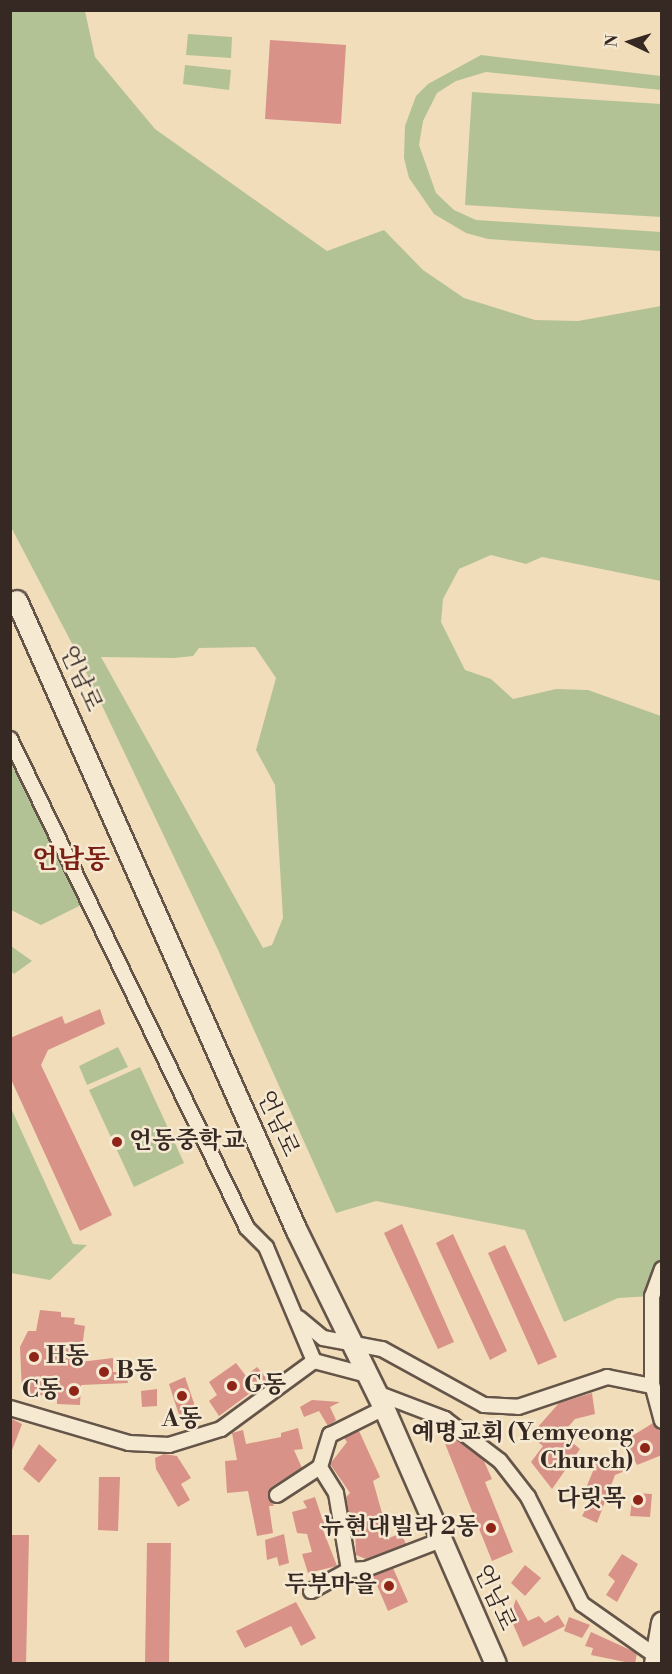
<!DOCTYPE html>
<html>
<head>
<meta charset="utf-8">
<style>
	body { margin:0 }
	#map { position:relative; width:672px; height:1674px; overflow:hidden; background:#f1ddba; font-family:"Libre Bodoni","Noto Serif KR",serif }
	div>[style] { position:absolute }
	.green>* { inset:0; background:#b3c295 }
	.building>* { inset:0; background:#d99287 }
	.roads { filter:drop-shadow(2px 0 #655549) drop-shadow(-2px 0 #655549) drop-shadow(0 2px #655549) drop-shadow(0 -2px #655549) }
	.street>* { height:14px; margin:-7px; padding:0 7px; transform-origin:7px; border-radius:7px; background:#f6e9d2 }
	.secondary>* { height:20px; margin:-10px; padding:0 10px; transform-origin:10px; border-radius:10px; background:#f6e9d2 }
	.dots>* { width:16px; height:16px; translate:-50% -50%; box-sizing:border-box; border:3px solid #f6e9d2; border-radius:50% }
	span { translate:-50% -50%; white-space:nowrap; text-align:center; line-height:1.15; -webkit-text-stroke:5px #f6e9d2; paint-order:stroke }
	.street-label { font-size:24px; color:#362823 }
	.poi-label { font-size:24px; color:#362823; font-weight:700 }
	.left { translate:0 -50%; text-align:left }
	.right { translate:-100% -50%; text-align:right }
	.quarter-label { font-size:27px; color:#7a1f14; font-weight:700 }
	.frame { position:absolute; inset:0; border:12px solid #362823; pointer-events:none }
	.north { position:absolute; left:600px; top:12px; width:60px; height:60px; -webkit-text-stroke:4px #f6e9d2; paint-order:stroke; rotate:274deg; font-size:16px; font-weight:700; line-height:24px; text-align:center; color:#362823 }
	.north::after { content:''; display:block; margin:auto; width:21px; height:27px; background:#362823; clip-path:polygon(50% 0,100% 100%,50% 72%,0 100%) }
</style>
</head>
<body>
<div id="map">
	<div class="green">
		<i style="clip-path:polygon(evenodd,10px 11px,85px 11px,95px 57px,155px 129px,327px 251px,384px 230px,423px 270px,464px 298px,535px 320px,578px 321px,661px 306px,661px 581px,542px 557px,526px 564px,491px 555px,459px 569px,443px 599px,441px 622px,465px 670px,491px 679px,513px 699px,556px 689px,588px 690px,661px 716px,662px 1269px,652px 1296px,618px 1298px,564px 1322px,525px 1230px,376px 1201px,336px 1213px,219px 952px,78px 655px,11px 527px,10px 11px,255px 647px,276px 678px,256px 750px,275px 785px,283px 918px,272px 945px,263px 948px,101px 657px,174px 658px,193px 656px,199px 648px,255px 647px)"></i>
		<i style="clip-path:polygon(188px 34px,232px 37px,231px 58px,186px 55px)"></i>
		<i style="clip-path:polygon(481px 55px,661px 76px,661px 90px,486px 72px,456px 81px,437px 93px,423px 121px,419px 145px,436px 193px,454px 210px,476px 220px,661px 232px,661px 251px,488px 239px,466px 233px,434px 214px,409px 178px,404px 158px,405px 126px,416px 96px,428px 84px)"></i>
		<i style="clip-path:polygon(185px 65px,231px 70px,229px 90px,183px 84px)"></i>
		<i style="clip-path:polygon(472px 92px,661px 104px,661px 217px,465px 205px)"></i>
		<i style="clip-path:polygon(11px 763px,81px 905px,41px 925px,11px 910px)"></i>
		<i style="clip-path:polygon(11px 946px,32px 961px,14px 974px,11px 971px)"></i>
		<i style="clip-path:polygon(118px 1047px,128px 1067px,87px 1085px,79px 1066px)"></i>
		<i style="clip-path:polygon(140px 1067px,184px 1163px,134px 1187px,89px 1090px)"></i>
		<i style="clip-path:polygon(10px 1106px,73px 1244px,87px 1245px,50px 1280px,11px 1273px)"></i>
	</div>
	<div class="building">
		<i style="clip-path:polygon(270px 40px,346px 45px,341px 124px,265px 119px)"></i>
		<i style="clip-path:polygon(100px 1009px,105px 1024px,48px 1050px,41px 1065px,112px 1215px,80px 1231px,10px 1077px,10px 1038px,62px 1016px,65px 1024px)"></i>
		<i style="clip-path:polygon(402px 1224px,454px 1342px,438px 1349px,384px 1233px)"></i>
		<i style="clip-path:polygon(453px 1234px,507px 1351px,490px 1360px,436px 1243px)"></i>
		<i style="clip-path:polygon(505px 1245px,557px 1357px,538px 1365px,488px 1253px)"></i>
		<i style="clip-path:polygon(40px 1310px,61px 1312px,61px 1317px,75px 1318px,74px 1324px,85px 1326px,80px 1362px,113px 1358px,113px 1372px,126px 1372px,128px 1383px,81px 1385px,80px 1405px,57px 1404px,57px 1397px,22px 1393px,20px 1347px,28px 1331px,36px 1331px)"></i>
		<i style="clip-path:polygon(236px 1363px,246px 1376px,257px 1367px,268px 1380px,219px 1416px,209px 1401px,217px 1395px,209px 1382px)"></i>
		<i style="clip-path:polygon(185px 1377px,196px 1409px,179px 1415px,169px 1384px)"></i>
		<i style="clip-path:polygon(157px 1389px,157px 1406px,142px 1407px,141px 1391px)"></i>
		<i style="clip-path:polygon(592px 1393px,595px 1414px,575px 1419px,562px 1434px,580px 1449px,552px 1489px,531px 1462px,543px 1446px,530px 1436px,559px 1403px)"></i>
		<i style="clip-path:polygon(312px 1400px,340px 1402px,330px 1407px,336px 1420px,328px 1426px,319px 1411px,304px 1417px,300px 1407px)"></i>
		<i style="clip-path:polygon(10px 1418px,22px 1424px,11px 1453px,10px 1452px)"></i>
		<i style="clip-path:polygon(653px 1423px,662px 1431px,662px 1455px,637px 1465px,624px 1441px)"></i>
		<i style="clip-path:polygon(298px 1428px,303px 1449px,294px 1450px,302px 1468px,271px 1487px,268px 1495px,274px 1506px,269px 1506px,273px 1533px,257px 1536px,248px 1491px,227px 1493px,225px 1461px,237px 1460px,232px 1433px,243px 1430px,246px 1444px,281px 1437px,281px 1433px)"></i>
		<i style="clip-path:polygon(359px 1431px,380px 1477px,373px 1481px,389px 1538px,401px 1533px,406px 1544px,366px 1559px,356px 1555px,355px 1521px,350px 1523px,346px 1497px,350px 1493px,330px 1464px,347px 1442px,344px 1438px)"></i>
		<i style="clip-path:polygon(454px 1437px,483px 1459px,492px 1479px,485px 1482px,513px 1552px,492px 1561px,444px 1441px)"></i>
		<i style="clip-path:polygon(39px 1444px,57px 1460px,39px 1483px,23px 1469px)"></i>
		<i style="clip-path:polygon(164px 1454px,177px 1456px,191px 1478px,181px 1484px,190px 1500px,178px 1507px,156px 1469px,155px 1458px)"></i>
		<i style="clip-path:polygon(598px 1459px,625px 1471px,615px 1475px,597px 1523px,582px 1516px,595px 1492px,586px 1488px)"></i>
		<i style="clip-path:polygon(99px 1477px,120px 1477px,118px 1531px,98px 1530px)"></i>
		<i style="clip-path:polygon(633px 1493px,652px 1494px,650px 1517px,630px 1516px)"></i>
		<i style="clip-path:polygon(315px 1497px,323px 1521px,331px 1517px,333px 1528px,323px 1530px,337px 1566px,308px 1573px,302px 1554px,312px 1552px,307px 1534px,297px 1533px,292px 1512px,307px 1508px,303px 1501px)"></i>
		<i style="clip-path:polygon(284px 1534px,289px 1563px,279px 1566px,277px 1557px,267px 1560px,265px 1540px)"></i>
		<i style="clip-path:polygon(10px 1535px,29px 1535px,26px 1664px,10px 1664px)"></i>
		<i style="clip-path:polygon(147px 1543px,171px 1543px,169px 1664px,145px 1664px)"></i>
		<i style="clip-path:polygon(622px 1554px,638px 1564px,617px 1602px,606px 1595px,615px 1581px,608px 1575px)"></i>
		<i style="clip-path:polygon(525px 1565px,541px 1578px,525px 1596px,511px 1583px)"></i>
		<i style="clip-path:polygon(393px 1568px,408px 1602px,388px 1611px,373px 1576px)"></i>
		<i style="clip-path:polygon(516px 1599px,528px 1621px,539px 1616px,545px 1623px,558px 1615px,565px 1626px,523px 1647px,510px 1617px)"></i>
		<i style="clip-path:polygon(296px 1602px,316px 1638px,301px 1646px,291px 1626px,245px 1648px,236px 1631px)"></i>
		<i style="clip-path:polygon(569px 1617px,590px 1625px,582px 1638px,564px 1631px)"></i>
		<i style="clip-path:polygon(591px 1632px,637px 1653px,635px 1664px,591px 1655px,593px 1648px,585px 1646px)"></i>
	</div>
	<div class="roads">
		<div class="street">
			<i style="left:10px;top:739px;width:543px;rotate:64.14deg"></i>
			<i style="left:247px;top:1228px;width:27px;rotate:45deg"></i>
			<i style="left:266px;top:1247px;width:124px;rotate:67.2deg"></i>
			<i style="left:314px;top:1361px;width:55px;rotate:14.8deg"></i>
			<i style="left:662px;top:1269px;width:29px;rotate:110deg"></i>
			<i style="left:652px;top:1296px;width:88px;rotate:90deg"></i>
			<i style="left:652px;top:1384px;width:38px;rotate:75deg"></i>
			<i style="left:299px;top:1318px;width:31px;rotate:40deg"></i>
			<i style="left:323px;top:1338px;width:60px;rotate:10.6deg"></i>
			<i style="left:382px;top:1349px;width:116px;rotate:28.8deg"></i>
			<i style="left:484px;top:1405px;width:34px;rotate:3deg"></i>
			<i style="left:518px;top:1407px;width:94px;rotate:-18.6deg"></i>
			<i style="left:607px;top:1377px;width:46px;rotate:11.3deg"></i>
			<i style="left:377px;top:1393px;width:73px;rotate:20.9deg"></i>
			<i style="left:445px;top:1419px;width:69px;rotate:37.4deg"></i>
			<i style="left:500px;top:1461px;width:46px;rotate:52.1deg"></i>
			<i style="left:528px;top:1497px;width:120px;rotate:63.2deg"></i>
			<i style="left:582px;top:1604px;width:90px;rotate:35.1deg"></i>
			<i style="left:10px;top:1408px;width:124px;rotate:16.4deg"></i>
			<i style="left:129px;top:1443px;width:40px;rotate:2.9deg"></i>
			<i style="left:169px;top:1445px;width:54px;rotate:-17.1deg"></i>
			<i style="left:221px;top:1429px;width:115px;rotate:-36.2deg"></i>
			<i style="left:277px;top:1495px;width:51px;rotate:-33.1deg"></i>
			<i style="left:349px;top:1570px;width:17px;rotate:-3deg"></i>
			<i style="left:366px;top:1569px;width:80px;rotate:-21.1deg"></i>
			<i style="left:311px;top:1591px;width:43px;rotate:-28.9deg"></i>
			<i style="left:349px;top:1570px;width:78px;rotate:-99.6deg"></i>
			<i style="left:336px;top:1493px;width:31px;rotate:-122deg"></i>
			<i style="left:320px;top:1467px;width:34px;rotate:-73deg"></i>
			<i style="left:330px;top:1435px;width:60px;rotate:-26.6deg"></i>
		</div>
		<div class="secondary">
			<i style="left:17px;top:601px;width:689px;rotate:66.04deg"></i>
			<i style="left:297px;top:1231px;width:197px;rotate:63.8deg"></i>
			<i style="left:384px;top:1408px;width:279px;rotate:66.4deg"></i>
			<i style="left:655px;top:1664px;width:42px;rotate:-80.3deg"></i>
		</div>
	</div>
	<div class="dots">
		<i style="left:117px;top:1142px;background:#8f2418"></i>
		<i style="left:34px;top:1357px;background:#8f2418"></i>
		<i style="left:104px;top:1372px;background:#8f2418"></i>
		<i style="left:232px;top:1386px;background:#8f2418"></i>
		<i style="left:74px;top:1391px;background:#8f2418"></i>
		<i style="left:182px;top:1396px;background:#8f2418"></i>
		<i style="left:645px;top:1448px;background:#8f2418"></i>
		<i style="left:638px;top:1500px;background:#8f2418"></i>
		<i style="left:491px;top:1528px;background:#8f2418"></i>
		<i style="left:389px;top:1586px;background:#8f2418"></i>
	</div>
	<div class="street-label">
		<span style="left:80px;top:679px;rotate:66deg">언남로</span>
		<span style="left:277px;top:1124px;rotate:66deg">언남로</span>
		<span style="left:494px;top:1598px;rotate:66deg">언남로</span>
	</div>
	<div class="poi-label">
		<span class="left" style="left:129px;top:1142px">언동중학교</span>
		<span class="left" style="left:46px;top:1357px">H동</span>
		<span class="left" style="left:116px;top:1372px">B동</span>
		<span class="left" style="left:244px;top:1386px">G동</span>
		<span class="right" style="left:62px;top:1391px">C동</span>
		<span style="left:182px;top:1420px">A동</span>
		<span class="right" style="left:633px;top:1448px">예명교회 (Yemyeong<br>Church)</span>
		<span class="right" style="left:626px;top:1500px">다릿목</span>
		<span class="right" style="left:479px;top:1528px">뉴현대빌라 2동</span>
		<span class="right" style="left:377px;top:1586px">두부마을</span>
	</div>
	<div class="quarter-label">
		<span style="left:71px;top:861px">언남동</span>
	</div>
	<div class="frame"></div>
	<div class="north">N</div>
</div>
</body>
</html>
